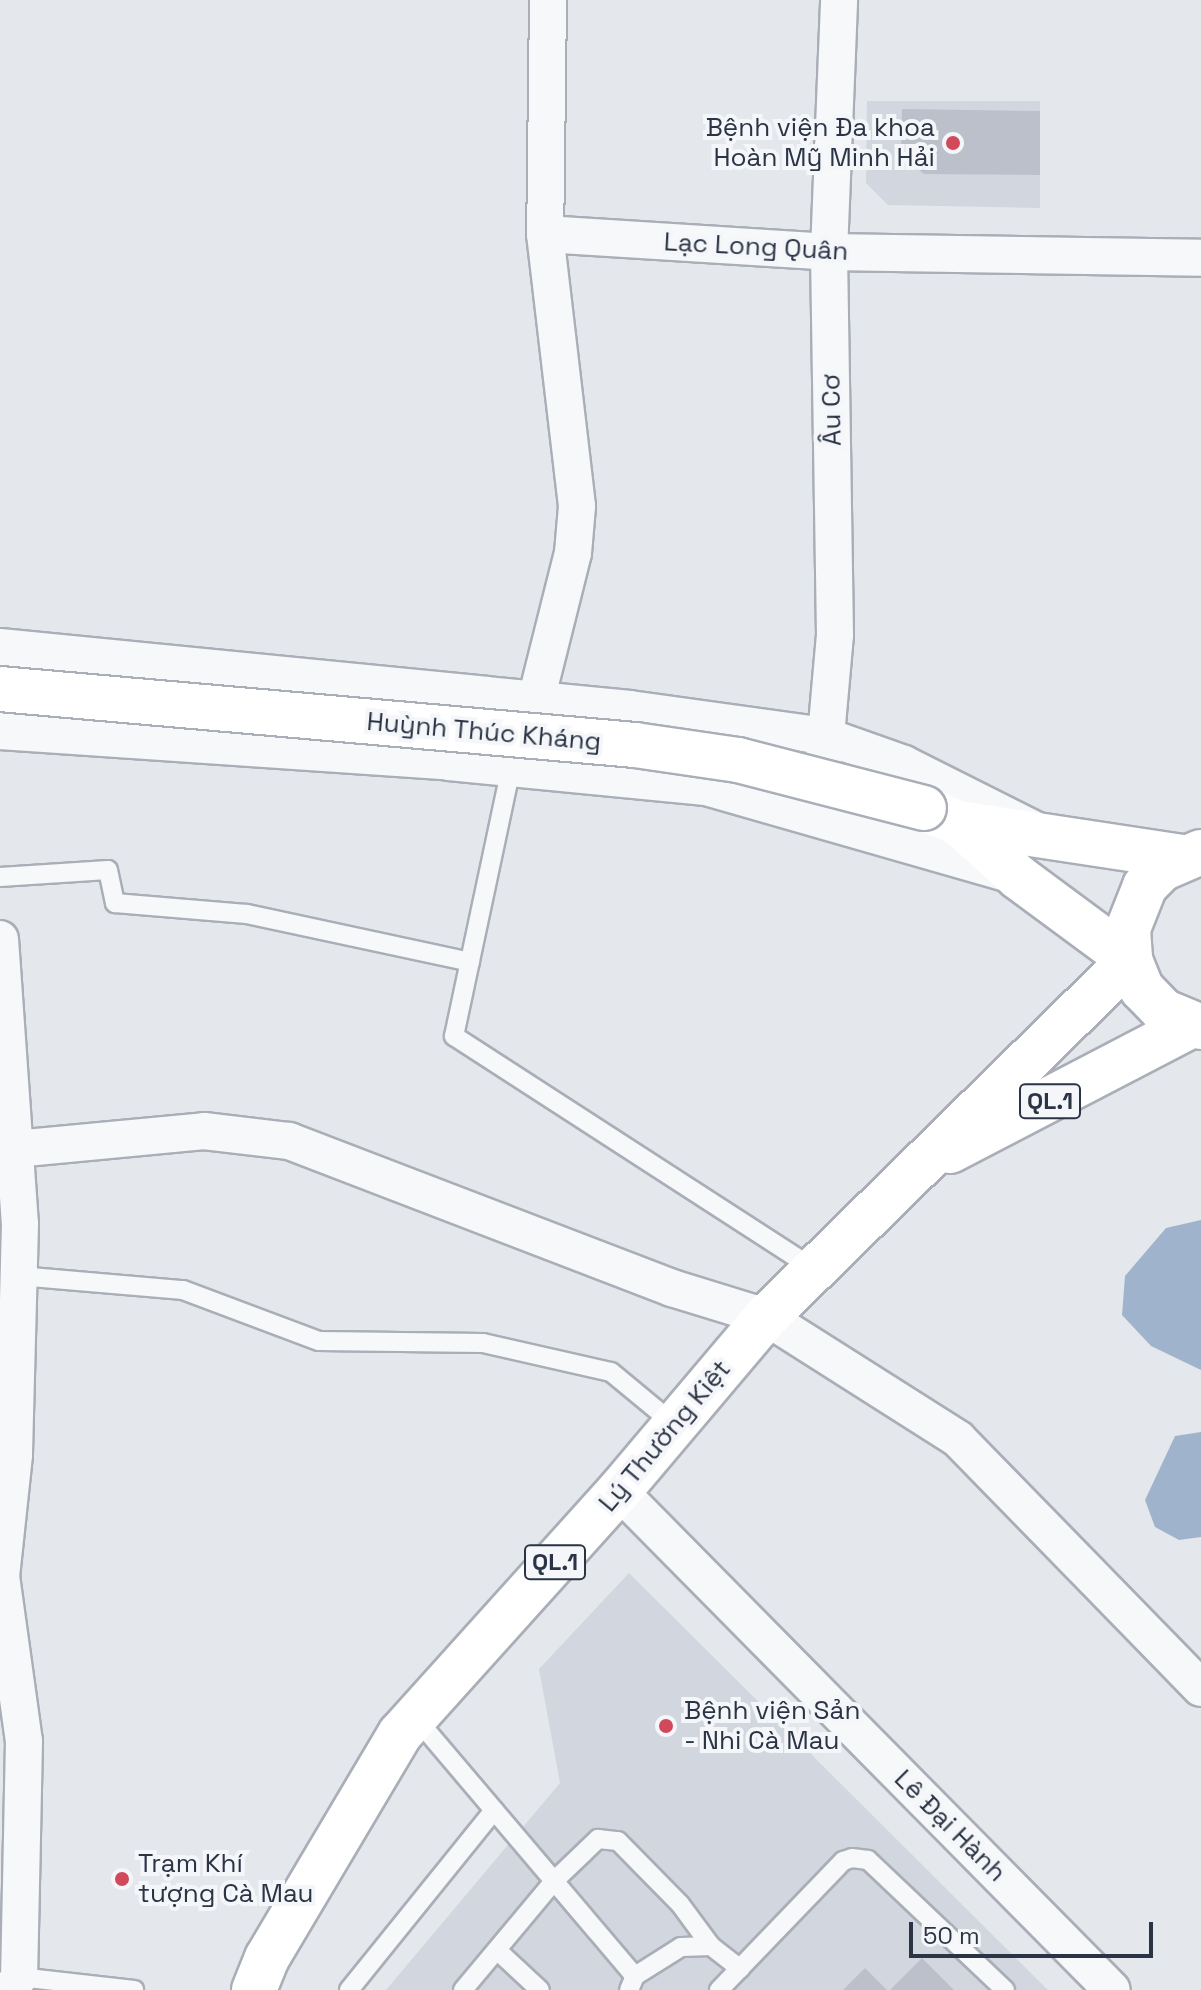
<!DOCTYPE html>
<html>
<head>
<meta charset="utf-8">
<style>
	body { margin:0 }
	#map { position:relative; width:1201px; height:1990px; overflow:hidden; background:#e4e7ec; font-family:"Space Grotesk",sans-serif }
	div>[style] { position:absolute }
	.built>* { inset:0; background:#d2d6de }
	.water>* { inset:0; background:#9fb4cc }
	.building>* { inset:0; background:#bbc0ca }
	.roads { filter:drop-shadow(2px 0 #a9aeb7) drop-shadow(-2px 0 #a9aeb7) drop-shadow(0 2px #a9aeb7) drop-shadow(0 -2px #a9aeb7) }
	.service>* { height:18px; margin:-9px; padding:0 9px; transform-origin:9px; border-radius:9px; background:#f7f8fa }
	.minor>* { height:36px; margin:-18px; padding:0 18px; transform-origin:18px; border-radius:18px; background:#f7f8fa }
	.secondary>* { height:44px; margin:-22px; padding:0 22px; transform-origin:22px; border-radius:22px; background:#fff }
	.trunk>* { height:44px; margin:-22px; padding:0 22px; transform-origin:22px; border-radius:22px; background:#fff }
	.bridges { filter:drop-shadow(2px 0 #a9aeb7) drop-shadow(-2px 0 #a9aeb7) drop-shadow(0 2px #a9aeb7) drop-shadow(0 -2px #a9aeb7) }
	.secondary-bridge>* { height:44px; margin:-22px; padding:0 22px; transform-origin:22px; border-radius:22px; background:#fff }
	.dots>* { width:22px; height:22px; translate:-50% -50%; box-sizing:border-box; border:4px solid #f4f6f9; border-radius:50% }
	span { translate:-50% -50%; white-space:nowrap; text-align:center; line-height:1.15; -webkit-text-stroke:8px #f4f6f9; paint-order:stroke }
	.shield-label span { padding:2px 6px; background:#f4f6f9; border:2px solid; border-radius:6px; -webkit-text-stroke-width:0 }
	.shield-label { font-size:24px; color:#2b3445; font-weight:700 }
	.poi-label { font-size:26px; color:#2b3445 }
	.right { translate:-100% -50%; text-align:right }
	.left { translate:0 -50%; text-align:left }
	.street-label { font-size:26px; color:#2b3445 }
	.scale { position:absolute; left:909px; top:1922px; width:244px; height:36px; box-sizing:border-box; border:4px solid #2b3445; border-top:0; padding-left:10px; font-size:24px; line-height:28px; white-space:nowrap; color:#2b3445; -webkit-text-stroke:6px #f4f6f9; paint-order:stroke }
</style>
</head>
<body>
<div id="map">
	<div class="built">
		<i style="clip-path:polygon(867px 101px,1040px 101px,1040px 208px,888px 205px,866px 183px)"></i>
		<i style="clip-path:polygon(629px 1573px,1048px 1990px,386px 1990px,560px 1783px,539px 1669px)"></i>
	</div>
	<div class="water">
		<i style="clip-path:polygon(1201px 1220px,1201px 1370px,1151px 1346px,1122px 1315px,1125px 1276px,1166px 1228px)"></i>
		<i style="clip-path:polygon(1201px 1432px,1201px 1537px,1179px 1540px,1155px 1527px,1145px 1500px,1175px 1436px)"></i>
	</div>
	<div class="building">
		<i style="clip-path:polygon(902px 109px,1040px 111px,1040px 175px,924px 174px,901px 156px)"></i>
		<i style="clip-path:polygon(922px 1958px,954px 1990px,890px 1990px)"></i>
		<i style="clip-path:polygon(865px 1968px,887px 1990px,843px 1990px)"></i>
	</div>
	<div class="roads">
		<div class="service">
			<i style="left:511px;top:768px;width:274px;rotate:102deg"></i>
			<i style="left:454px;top:1036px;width:429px;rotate:32.9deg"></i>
			<i style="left:0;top:877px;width:108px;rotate:-3.7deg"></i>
			<i style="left:108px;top:870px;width:34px;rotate:78deg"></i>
			<i style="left:115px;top:903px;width:132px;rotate:4.8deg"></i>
			<i style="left:247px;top:914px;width:228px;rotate:12.1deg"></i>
			<i style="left:19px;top:1276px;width:165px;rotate:4.9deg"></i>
			<i style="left:183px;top:1290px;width:145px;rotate:20.6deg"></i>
			<i style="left:319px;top:1341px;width:164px;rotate:0.7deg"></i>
			<i style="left:483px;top:1343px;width:131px;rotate:12.8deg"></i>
			<i style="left:611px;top:1372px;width:83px;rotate:39.6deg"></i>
			<i style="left:415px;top:1717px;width:340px;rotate:49.7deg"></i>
			<i style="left:635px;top:1976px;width:15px;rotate:113deg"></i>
			<i style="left:498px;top:1951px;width:57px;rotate:42.9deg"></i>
			<i style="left:635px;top:1976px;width:54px;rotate:-32.2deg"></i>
			<i style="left:681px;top:1947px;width:30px;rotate:-2deg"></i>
			<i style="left:711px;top:1946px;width:37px;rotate:38deg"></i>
			<i style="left:0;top:1982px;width:20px;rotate:-15deg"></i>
			<i style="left:19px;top:1977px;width:116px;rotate:6.4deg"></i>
			<i style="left:349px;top:1990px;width:231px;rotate:-51.1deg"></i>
			<i style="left:463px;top:1990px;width:142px;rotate:-50.1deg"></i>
			<i style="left:554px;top:1881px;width:61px;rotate:-43.7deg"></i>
			<i style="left:598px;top:1839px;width:20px;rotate:6deg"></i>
			<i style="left:618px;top:1841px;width:88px;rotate:45.5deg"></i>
			<i style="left:680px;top:1904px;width:52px;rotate:53.6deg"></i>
			<i style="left:719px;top:1990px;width:179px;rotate:-46.1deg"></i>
			<i style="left:843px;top:1861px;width:9px;rotate:-18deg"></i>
			<i style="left:852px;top:1858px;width:16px;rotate:7deg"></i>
			<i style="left:868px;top:1860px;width:189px;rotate:43.5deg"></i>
		</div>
		<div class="minor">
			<i style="left:548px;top:0;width:234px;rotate:90.7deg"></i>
			<i style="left:545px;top:234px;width:285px;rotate:3.6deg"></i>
			<i style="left:829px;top:252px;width:372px;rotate:0.9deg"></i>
			<i style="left:0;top:647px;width:633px;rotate:5.62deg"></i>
			<i style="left:630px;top:709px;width:197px;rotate:7.9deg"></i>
			<i style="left:825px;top:736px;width:84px;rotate:19.5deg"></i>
			<i style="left:904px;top:764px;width:147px;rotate:26.7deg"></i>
			<i style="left:536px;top:700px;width:152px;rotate:-75.9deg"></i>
			<i style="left:573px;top:553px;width:47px;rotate:-85.1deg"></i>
			<i style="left:577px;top:506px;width:274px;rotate:-96.7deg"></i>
			<i style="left:0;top:731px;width:450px;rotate:3.9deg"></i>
			<i style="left:449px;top:762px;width:258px;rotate:5.6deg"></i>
			<i style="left:706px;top:787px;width:323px;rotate:16deg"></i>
			<i style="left:824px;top:758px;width:123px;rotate:-84.9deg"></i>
			<i style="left:835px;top:635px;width:383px;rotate:-90.9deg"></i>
			<i style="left:829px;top:252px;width:252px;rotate:-87.7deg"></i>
			<i style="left:0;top:939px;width:286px;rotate:86deg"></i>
			<i style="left:20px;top:1224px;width:231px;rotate:91.5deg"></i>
			<i style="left:14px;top:1455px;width:122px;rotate:96.1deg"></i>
			<i style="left:1px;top:1576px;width:167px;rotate:82.1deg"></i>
			<i style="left:24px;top:1741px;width:236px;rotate:91.2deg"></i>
			<i style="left:15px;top:1149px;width:190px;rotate:-5.4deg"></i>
			<i style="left:204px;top:1131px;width:86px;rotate:6.7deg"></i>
			<i style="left:289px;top:1141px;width:410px;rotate:21deg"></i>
			<i style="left:672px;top:1288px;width:98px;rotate:17.1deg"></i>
			<i style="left:766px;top:1317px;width:227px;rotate:32.4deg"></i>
			<i style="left:958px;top:1439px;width:348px;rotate:45.7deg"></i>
			<i style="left:619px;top:1491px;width:701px;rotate:45.35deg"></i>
		</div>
		<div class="secondary">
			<i style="left:924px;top:808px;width:37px;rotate:24deg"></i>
			<i style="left:958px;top:823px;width:227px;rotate:8.6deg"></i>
			<i style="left:958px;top:823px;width:81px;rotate:42deg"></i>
			<i style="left:1018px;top:877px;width:139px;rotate:36.5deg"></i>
		</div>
		<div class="trunk">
			<i style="left:1201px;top:852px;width:43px;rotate:156.4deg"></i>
			<i style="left:1162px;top:869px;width:24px;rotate:135deg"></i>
			<i style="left:1145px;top:886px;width:46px;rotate:111.6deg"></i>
			<i style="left:1128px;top:929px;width:31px;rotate:86deg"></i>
			<i style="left:1130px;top:960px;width:31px;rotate:68deg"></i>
			<i style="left:1142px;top:989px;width:30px;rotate:46deg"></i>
			<i style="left:1163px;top:1011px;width:41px;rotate:22.8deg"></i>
			<i style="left:950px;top:1151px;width:271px;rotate:-27.5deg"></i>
			<i style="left:254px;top:1990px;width:35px;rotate:-68deg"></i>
			<i style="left:267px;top:1958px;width:261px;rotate:-59.3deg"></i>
			<i style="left:400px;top:1734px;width:327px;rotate:-48deg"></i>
			<i style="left:619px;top:1491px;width:228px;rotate:-49.8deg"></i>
			<i style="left:766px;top:1317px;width:510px;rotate:-44.44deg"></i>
		</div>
	</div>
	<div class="bridges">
		<div class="secondary-bridge">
			<i style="left:0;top:689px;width:637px;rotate:5.04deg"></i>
			<i style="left:635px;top:745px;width:104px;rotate:8.3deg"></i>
			<i style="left:738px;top:760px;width:192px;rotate:14.5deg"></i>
		</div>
	</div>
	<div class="dots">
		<i style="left:953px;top:143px;background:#d1495b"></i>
		<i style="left:666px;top:1726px;background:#d1495b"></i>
		<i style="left:122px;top:1879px;background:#d1495b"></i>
	</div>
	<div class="shield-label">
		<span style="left:1050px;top:1101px">QL.1</span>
		<span style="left:555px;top:1562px">QL.1</span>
	</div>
	<div class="poi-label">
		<span class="right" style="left:935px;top:143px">Bệnh viện Đa khoa<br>Hoàn Mỹ Minh Hải</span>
		<span class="left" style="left:684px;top:1726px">Bệnh viện Sản<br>- Nhi Cà Mau</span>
		<span class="left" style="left:138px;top:1879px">Trạm Khí<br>tượng Cà Mau</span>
	</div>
	<div class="street-label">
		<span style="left:756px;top:247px;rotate:3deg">Lạc Long Quân</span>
		<span style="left:832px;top:410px;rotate:-91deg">Âu Cơ</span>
		<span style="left:484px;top:732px;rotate:5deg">Huỳnh Thúc Kháng</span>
		<span style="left:665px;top:1436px;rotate:-50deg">Lý Thường Kiệt</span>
		<span style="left:950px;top:1826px;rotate:45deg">Lê Đại Hành</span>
	</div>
	<div class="scale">50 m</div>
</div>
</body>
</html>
